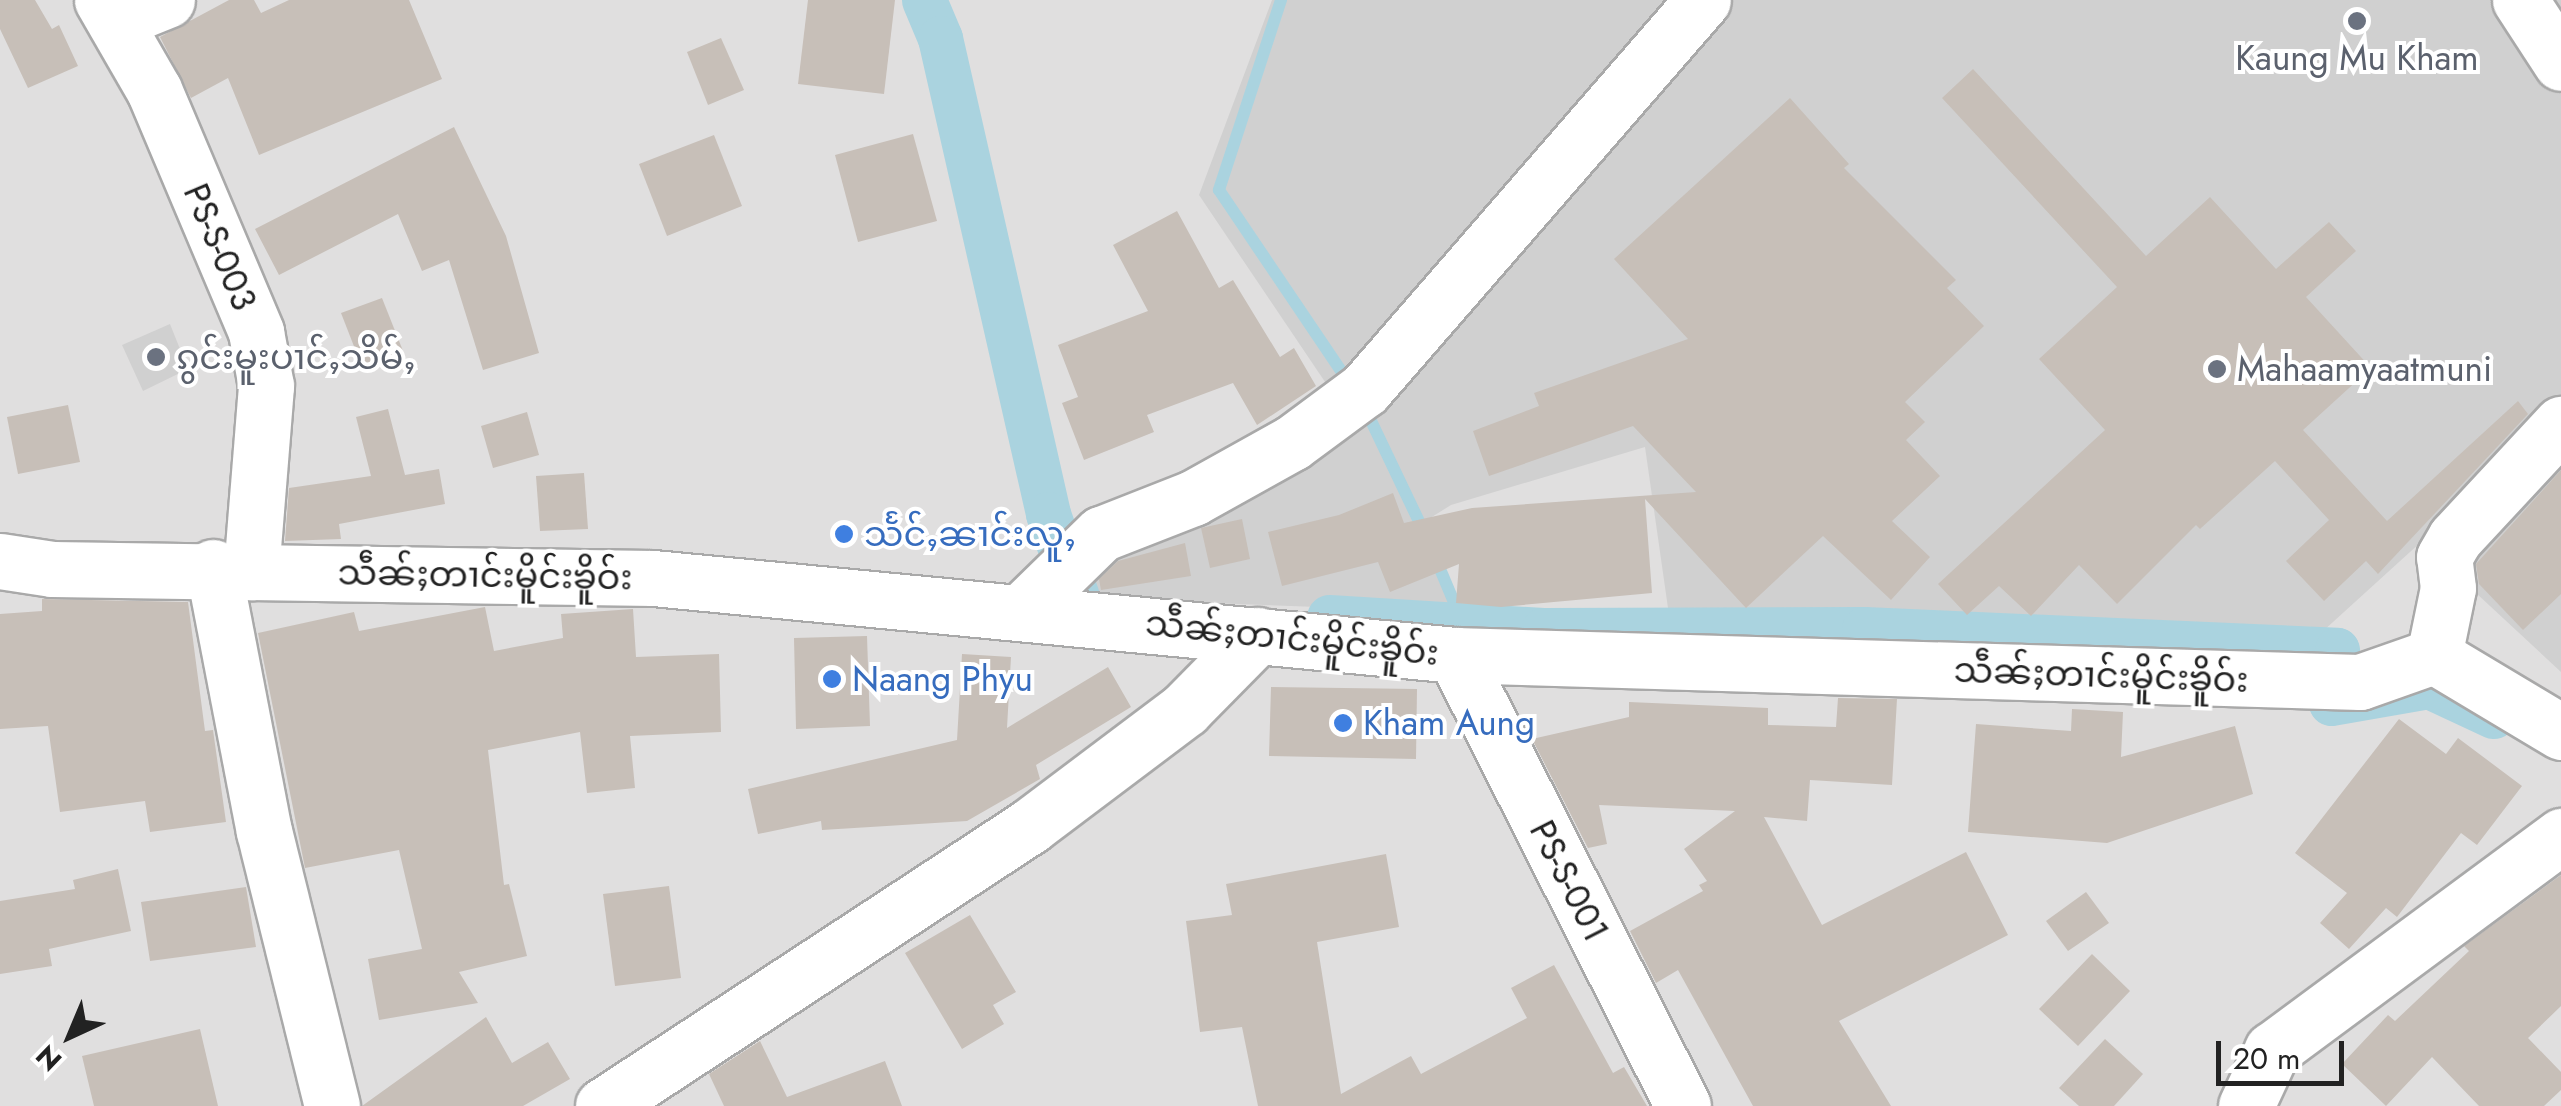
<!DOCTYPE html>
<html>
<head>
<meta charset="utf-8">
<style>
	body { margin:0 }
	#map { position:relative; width:2561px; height:1106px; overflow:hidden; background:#f2efe9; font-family:Jost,"Noto Sans Myanmar",sans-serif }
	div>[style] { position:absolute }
	.residential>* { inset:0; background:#e0dfdf }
	.religious>* { inset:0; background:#d0d0d0 }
	.stream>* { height:12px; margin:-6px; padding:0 6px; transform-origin:6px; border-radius:6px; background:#aad3df }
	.canal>* { height:45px; margin:-22.5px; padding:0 22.5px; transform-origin:22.5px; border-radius:22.5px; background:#aad3df }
	.building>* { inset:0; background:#c7bfb8 }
	.roads { filter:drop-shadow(2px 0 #a9a9a9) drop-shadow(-2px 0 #a9a9a9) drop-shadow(0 2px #a9a9a9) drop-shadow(0 -2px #a9a9a9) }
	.minor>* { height:55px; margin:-27.5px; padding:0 27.5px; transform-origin:27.5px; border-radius:27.5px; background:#fff }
	.dots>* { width:28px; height:28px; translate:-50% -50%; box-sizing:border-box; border:5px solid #fff; border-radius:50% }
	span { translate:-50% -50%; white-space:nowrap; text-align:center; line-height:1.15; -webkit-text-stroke:8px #fff; paint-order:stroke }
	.worship-label { font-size:35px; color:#5b616d }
	.left { translate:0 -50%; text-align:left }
	.street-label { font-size:35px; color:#222 }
	.shop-label { font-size:35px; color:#366cbe }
	.north { position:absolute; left:20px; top:986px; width:100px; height:100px; -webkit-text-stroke:8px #fff; paint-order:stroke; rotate:224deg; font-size:28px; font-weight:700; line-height:40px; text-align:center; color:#222 }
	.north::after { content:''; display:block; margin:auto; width:35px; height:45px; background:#222; clip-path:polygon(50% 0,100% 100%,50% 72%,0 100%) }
	.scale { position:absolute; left:2216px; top:1041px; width:128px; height:45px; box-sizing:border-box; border:5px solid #222; border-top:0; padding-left:12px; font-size:30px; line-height:35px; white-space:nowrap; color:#222; -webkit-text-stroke:8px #fff; paint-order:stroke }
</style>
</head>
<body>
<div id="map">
	<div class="residential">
		<i style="clip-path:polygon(0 0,2561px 0,2561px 1106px,0 1106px)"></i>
	</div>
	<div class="religious">
		<i style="clip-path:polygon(1272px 0,2561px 0,2561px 672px,2421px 542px,2311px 642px,2144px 641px,1846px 622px,1670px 622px,1645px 447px,1451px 505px,1419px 525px,1454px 612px,1074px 598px,1068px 573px,1352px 422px,1199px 195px)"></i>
		<i style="clip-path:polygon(170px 324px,188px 369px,143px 391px,122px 345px)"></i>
	</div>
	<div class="stream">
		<i style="left:1281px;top:0;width:200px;rotate:108.1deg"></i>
		<i style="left:1219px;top:190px;width:233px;rotate:56deg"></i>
		<i style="left:1363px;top:404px;width:144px;rotate:64.5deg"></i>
		<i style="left:1435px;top:557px;width:75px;rotate:67.2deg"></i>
	</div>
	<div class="canal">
		<i style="left:924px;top:0;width:41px;rotate:67.2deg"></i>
		<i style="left:940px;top:38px;width:488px;rotate:77.2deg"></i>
		<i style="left:1048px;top:514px;width:88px;rotate:70.7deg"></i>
		<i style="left:1329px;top:617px;width:214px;rotate:3.5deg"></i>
		<i style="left:1543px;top:630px;width:321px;rotate:-0.2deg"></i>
		<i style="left:1864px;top:629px;width:473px;rotate:2.5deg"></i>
		<i style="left:2337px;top:650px;width:53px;rotate:96.5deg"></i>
		<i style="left:2331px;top:703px;width:99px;rotate:-9.8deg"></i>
		<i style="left:2429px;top:686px;width:71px;rotate:25.1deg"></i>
	</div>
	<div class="building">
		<i style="clip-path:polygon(0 0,35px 0,52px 29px,59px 25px,78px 66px,28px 88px,0 29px)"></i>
		<i style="clip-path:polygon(229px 0,254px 0,261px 13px,289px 0,409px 0,442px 79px,259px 155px,228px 78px,191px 98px,160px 37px)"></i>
		<i style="clip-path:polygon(808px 0,895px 0,884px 94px,798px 84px)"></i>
		<i style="clip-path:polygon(721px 38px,744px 90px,708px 105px,687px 52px)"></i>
		<i style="clip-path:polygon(1973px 69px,2146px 256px,2210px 197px,2276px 269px,2329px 222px,2356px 251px,2306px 297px,2371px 368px,2303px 430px,2387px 521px,2518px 401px,2528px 414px,2378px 574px,2366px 561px,2324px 601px,2286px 561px,2329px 520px,2275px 461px,2200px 529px,2196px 525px,2117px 604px,2079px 565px,2031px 616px,1999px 586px,1967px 615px,1938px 584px,2105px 430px,2039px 359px,2117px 287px,1942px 98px)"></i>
		<i style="clip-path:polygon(1790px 98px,1849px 164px,1844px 168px,1956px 280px,1947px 288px,1984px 326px,1905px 402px,1925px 422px,1906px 440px,1940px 476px,1892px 521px,1930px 557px,1891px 600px,1823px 536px,1746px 608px,1645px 499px,1652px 593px,1501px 607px,1456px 603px,1459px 564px,1390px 592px,1378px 562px,1282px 586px,1268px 532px,1339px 515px,1393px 493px,1404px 523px,1472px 508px,1696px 492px,1633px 426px,1489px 476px,1473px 431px,1539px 406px,1534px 393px,1688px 339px,1614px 259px)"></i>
		<i style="clip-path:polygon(454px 127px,506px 236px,539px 353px,483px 370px,449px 260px,422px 271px,398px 214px,279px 275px,255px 229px)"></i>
		<i style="clip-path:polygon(913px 134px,937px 221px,858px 242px,835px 155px)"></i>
		<i style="clip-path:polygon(714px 135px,742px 206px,667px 236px,639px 164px)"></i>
		<i style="clip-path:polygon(1177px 211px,1219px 288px,1233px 280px,1280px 357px,1294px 348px,1316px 386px,1257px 425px,1233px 383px,1147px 415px,1154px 432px,1084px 460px,1062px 403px,1078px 397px,1058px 345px,1148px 311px,1113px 245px)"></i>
		<i style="clip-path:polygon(382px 298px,405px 356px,364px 372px,341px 313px)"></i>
		<i style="clip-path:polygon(68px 405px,80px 462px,18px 474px,7px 417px)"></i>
		<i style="clip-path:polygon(388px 409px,405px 475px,439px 469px,445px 504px,339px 524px,341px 539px,285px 541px,289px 488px,371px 476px,356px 417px)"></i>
		<i style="clip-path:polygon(527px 412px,539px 455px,493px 468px,481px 426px)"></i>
		<i style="clip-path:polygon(2561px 470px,2561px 594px,2523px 630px,2479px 584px,2476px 564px)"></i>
		<i style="clip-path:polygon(584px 473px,588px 529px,540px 531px,536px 476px)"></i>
		<i style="clip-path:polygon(1242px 519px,1250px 559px,1210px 568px,1201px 528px)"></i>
		<i style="clip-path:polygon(1185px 543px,1191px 576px,1101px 590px,1099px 579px,1118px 561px)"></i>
		<i style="clip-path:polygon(42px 599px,188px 602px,205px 731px,213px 730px,226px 822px,150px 832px,145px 801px,60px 812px,48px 726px,0 729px,0 614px,42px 611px)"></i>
		<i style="clip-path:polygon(485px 607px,494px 651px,563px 638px,561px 614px,633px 609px,636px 657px,719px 654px,721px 732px,630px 736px,635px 788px,587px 793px,580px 732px,488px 750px,504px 885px,509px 884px,527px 956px,459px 972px,478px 1003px,379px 1020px,368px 959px,422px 949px,399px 850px,305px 868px,258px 633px,354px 612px,359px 631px)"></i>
		<i style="clip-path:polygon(867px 636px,870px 726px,796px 729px,794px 638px)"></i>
		<i style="clip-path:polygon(962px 654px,1011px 657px,1007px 728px,1108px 667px,1131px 707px,1036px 765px,1040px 779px,967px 821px,822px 830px,821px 821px,758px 834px,748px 789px,957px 740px)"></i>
		<i style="clip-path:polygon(1271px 687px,1417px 689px,1416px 759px,1269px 756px)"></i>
		<i style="clip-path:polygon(1838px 698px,1897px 699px,1892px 785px,1810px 780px,1807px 821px,1764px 817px,1822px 925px,1966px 852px,2008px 935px,1839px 1021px,1891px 1106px,1753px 1106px,1678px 970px,1656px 983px,1630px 931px,1703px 891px,1699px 885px,1707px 881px,1684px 849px,1735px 811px,1599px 805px,1607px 844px,1588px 848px,1532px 739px,1629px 717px,1629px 702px,1768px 708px,1768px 725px,1836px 727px)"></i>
		<i style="clip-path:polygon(2072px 709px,2123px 712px,2121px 757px,2235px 726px,2253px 794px,2107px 843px,1968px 832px,1976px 724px,2071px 731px)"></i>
		<i style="clip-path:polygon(2399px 719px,2446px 754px,2458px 738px,2522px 786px,2477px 845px,2461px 833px,2397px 917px,2386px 908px,2349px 949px,2320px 923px,2347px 893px,2295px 853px)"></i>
		<i style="clip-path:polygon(1386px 854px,1399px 927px,1317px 942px,1341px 1094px,1411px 1056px,1421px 1074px,1527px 1018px,1511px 988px,1554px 965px,1613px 1073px,1624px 1067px,1647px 1106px,1258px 1106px,1242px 1027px,1200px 1032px,1186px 921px,1232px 915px,1226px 884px)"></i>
		<i style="clip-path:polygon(118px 869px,131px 931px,49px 949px,52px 966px,0 974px,0 901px,75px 889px,73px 880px)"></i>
		<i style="clip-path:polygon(2561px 875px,2561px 1006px,2528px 1038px,2561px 1072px,2561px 1090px,2544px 1106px,2479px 1106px,2432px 1057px,2386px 1106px,2342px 1064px,2388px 1015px,2395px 1021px,2469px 951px,2464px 946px)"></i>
		<i style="clip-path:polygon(669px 886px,681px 978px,615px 986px,603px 894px)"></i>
		<i style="clip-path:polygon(246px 887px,256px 947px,150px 961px,141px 902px)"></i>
		<i style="clip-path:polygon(2086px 892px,2109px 923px,2068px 951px,2046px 921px)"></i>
		<i style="clip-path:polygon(970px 915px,1016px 992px,993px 1005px,1004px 1024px,962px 1049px,905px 953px)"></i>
		<i style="clip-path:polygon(2092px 954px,2130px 991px,2078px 1046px,2039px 1009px)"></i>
		<i style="clip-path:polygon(486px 1017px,512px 1063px,548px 1042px,570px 1079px,523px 1106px,362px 1106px)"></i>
		<i style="clip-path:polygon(200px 1029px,218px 1106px,94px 1106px,82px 1056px)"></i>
		<i style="clip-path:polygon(2105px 1039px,2143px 1074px,2114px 1106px,2079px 1106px,2059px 1088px)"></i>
		<i style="clip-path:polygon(760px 1041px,787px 1097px,885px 1061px,902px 1106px,724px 1106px,709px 1074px)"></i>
	</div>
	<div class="roads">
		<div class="minor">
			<i style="left:102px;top:0;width:104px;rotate:60deg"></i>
			<i style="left:154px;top:90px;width:263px;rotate:67.1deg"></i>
			<i style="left:256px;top:332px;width:55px;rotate:79.5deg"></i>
			<i style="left:266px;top:386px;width:187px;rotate:94.6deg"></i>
			<i style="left:2520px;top:0;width:75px;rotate:56.9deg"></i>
			<i style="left:115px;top:21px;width:56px;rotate:-22deg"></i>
			<i style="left:0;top:561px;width:53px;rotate:8.7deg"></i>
			<i style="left:52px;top:569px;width:601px;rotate:0.86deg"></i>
			<i style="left:653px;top:578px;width:806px;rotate:5.48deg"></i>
			<i style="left:1455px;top:655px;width:905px;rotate:1.71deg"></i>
			<i style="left:2360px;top:682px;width:78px;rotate:-19.4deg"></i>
			<i style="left:2434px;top:656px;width:148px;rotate:30.9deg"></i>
			<i style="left:213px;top:567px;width:269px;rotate:79.1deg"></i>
			<i style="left:264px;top:831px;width:283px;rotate:76.1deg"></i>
			<i style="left:1023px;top:610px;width:109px;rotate:-44.3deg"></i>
			<i style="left:1101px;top:534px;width:99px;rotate:-21.4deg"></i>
			<i style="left:1193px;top:498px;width:113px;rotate:-29.1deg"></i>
			<i style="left:1292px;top:443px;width:91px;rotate:-36.5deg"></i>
			<i style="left:1365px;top:389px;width:515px;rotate:-49.01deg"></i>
			<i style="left:1455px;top:655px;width:505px;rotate:63.18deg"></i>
			<i style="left:2434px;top:656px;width:69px;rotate:-78.4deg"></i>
			<i style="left:2448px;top:588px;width:31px;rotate:-97deg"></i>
			<i style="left:2444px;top:557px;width:22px;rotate:-60deg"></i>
			<i style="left:2455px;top:538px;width:156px;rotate:-47.1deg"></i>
			<i style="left:603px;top:1106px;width:511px;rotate:-33.25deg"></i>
			<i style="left:1030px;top:826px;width:194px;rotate:-37deg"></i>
			<i style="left:1185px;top:709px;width:104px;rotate:-45.4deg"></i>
			<i style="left:2246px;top:1106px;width:62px;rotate:-65.1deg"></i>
			<i style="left:2272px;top:1050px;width:360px;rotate:-36.5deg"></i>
		</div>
	</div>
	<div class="dots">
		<i style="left:2357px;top:21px;background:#6b7280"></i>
		<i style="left:156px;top:357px;background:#6b7280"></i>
		<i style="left:2217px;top:369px;background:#6b7280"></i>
		<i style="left:844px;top:534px;background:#3f7fe0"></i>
		<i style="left:832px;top:679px;background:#3f7fe0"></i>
		<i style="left:1343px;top:723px;background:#3f7fe0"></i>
	</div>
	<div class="worship-label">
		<span style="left:2357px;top:58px">Kaung Mu Kham</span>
		<span class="left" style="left:176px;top:357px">ၵွင်းမူးပၢင်ႇသိမ်ႇ</span>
		<span class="left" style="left:2237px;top:369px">Mahaamyaatmuni</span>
	</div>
	<div class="street-label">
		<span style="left:220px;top:247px;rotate:67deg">PS-S-003</span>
		<span style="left:485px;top:575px;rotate:1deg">သဵၼ်ႈတၢင်းမိူင်းၶိူဝ်း</span>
		<span style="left:1292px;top:638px;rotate:6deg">သဵၼ်ႈတၢင်းမိူင်းၶိူဝ်း</span>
		<span style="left:2101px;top:675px;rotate:2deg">သဵၼ်ႈတၢင်းမိူင်းၶိူဝ်း</span>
		<span style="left:1569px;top:881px;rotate:63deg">PS-S-001</span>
	</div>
	<div class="shop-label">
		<span class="left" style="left:864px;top:534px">သႅင်ႇၼၢင်းလူႇ</span>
		<span class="left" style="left:852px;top:679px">Naang Phyu</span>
		<span class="left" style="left:1363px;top:723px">Kham Aung</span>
	</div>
	<div class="north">N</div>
	<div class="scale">20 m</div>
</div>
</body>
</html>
